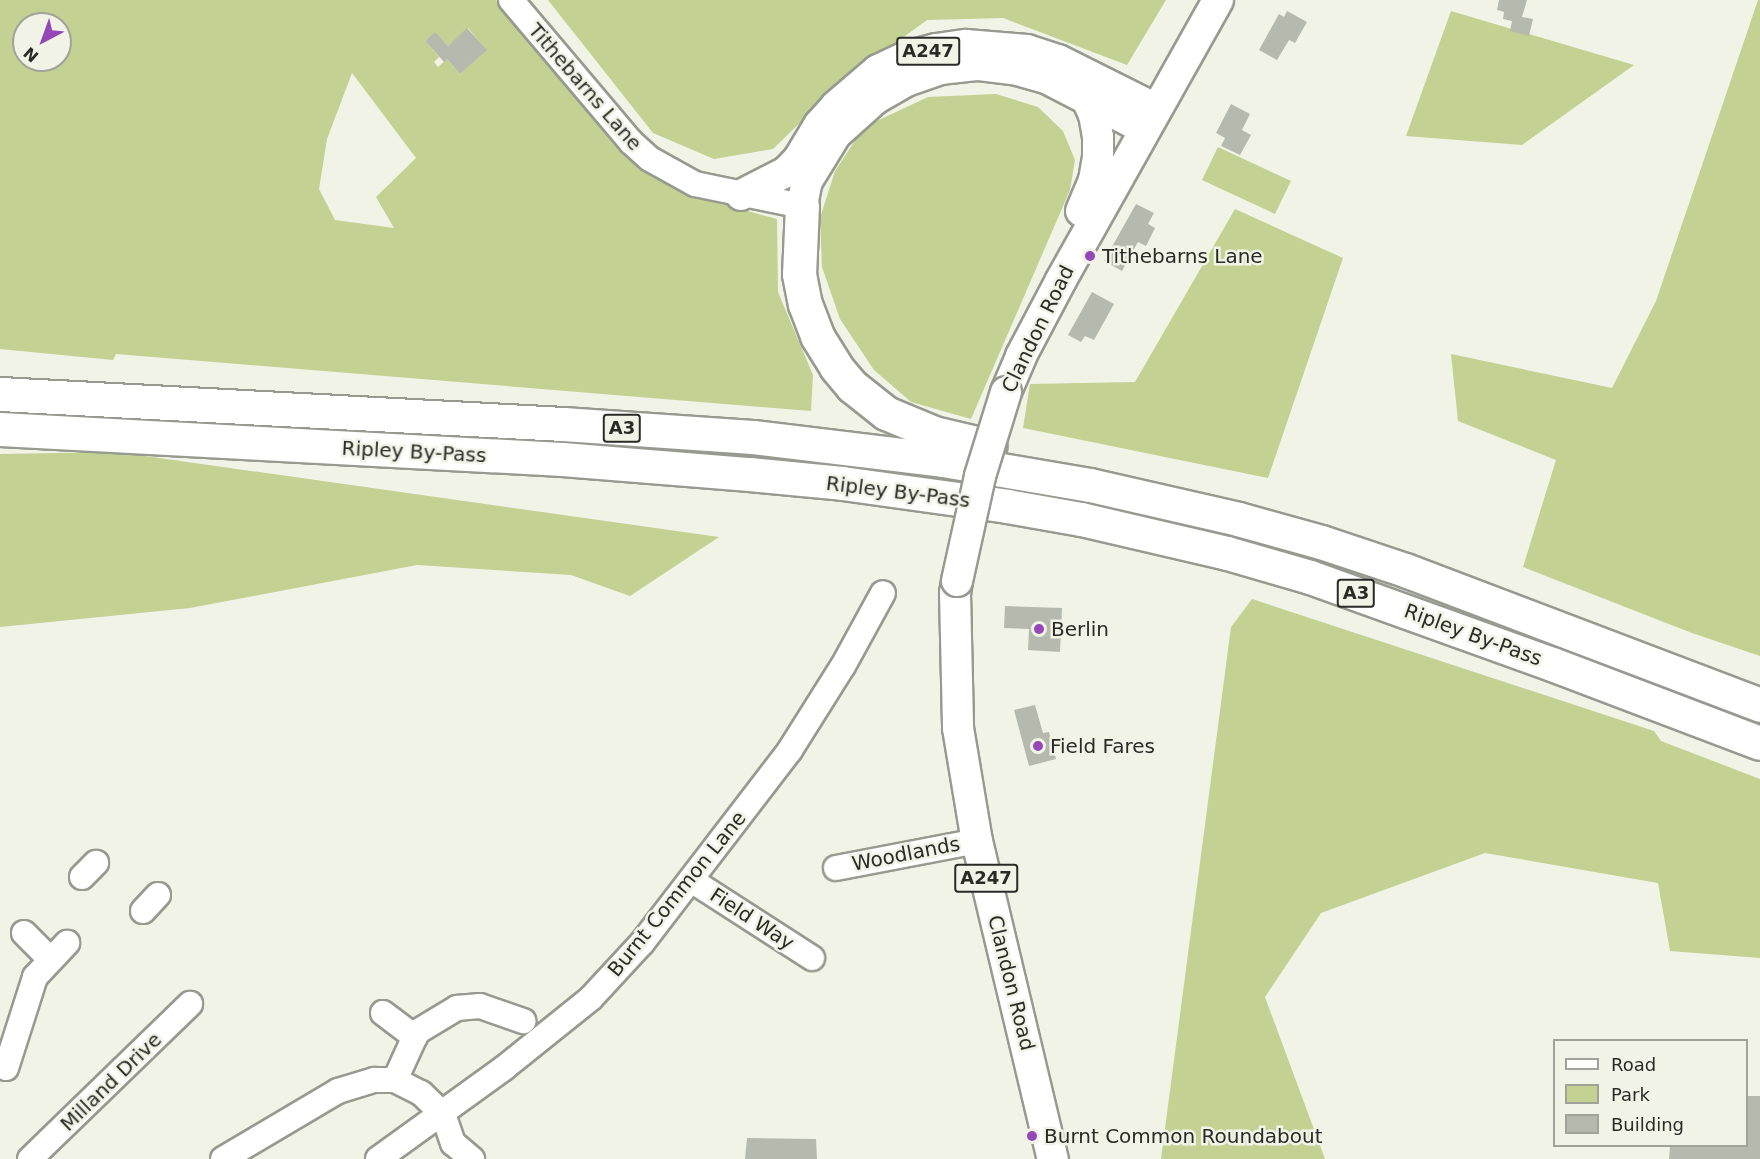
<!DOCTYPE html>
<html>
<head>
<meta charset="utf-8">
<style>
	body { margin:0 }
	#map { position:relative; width:1760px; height:1159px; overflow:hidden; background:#f0f3e6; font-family:"DejaVu Sans",sans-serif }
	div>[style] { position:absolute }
	.green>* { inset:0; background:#c3d192 }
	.building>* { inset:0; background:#b6b9ad }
	.roads { filter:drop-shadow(2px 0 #979a8f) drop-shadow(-2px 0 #979a8f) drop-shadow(0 2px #979a8f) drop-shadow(0 -2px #979a8f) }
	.minor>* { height:24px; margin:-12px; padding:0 12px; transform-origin:12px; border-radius:12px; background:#fff }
	.major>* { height:30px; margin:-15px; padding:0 15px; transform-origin:15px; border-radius:15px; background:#fff }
	.highway>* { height:33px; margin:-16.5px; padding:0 16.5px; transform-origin:16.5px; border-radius:16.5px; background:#fff }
	.bridges { filter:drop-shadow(2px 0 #979a8f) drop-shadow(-2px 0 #979a8f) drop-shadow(0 2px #979a8f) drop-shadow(0 -2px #979a8f) }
	.major-bridge>* { height:30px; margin:-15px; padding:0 15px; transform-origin:15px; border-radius:15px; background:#fff }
	.dots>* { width:16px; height:16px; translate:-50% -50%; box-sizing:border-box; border:3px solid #f0f3e6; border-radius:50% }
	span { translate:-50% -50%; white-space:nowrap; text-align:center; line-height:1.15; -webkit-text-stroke:5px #f0f3e6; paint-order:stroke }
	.shield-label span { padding:2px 4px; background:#f0f3e6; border:2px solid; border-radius:4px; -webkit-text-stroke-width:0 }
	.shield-label { font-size:18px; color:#2a2b27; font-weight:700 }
	.street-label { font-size:20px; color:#2a2b27 }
	.poi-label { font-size:20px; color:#2a2b27 }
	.left { translate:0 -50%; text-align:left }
	.legend { position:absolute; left:1553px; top:1039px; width:195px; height:108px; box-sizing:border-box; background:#f0f3e6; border:2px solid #a1a39a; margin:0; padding:8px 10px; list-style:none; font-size:18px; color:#2a2b27 }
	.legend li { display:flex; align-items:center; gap:12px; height:30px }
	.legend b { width:30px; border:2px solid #a1a39a }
	.north { position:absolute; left:12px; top:12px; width:60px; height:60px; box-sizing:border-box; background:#f0f3e6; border:2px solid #a1a39a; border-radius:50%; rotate:221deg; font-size:16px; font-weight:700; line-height:24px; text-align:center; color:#2a2b27 }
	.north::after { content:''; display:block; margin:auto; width:21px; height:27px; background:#9547b7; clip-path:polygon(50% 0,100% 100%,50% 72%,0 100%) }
</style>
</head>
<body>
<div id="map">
	<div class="green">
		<i style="clip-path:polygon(evenodd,0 0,496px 0,639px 169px,696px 197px,777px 219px,778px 292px,813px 375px,811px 411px,116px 354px,113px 360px,0 349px,0 0,24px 24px,60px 24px,60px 60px,24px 60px,24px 24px,0 0,468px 28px,486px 50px,460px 74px,447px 59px,438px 67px,434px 62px,439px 57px,425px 41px,435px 33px,448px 46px,468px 28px,0 0,352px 73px,416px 158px,376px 197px,394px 228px,335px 220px,319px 189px,327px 139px,352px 73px)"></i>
		<i style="clip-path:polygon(548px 0,1166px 0,1127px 65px,1003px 18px,927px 20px,842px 82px,773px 149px,714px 159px,653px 133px)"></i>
		<i style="clip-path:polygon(1758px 0,1760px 0,1760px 656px,1692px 633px,1523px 567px,1556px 460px,1458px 421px,1451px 354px,1612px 388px,1656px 301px)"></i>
		<i style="clip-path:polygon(1451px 11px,1634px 65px,1522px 145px,1406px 136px)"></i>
		<i style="clip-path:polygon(996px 94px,1038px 107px,1063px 131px,1075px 160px,1070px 190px,971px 419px,911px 402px,874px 370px,840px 319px,822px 267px,820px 218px,835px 171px,864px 127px,928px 97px)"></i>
		<i style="clip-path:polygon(1218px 147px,1291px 181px,1275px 214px,1202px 180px)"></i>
		<i style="clip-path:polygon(1235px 209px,1343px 258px,1268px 478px,1023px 428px,1030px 384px,1135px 382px)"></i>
		<i style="clip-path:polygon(117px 452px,719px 537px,630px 596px,571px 575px,417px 565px,190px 608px,0 627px,0 454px)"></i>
		<i style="clip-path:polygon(1252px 599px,1654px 731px,1661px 741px,1760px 779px,1760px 958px,1670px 951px,1658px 883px,1485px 853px,1321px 913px,1265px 997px,1325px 1159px,1161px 1159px,1231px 627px)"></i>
	</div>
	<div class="building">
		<i style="clip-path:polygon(1499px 0,1527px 0,1522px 17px,1533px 19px,1529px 36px,1510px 31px,1512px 21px,1503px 19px,1504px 12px,1497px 10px)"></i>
		<i style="clip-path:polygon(1287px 11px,1307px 22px,1295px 43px,1289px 40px,1277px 60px,1259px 50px,1279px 14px,1284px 17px)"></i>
		<i style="clip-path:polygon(467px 28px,487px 50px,460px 74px,447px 59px,444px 62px,425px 41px,435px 32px,448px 46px)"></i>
		<i style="clip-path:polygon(1231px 104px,1250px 114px,1242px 130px,1251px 135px,1240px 155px,1221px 146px,1225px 138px,1216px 133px)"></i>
		<i style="clip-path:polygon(1136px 204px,1154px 213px,1148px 224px,1155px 228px,1146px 246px,1138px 242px,1122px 271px,1104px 261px)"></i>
		<i style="clip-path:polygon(1092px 292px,1114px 304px,1094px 340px,1085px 336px,1081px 342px,1068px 335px)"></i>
		<i style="clip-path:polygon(1005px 606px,1062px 608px,1060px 652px,1028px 650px,1029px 629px,1004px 628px)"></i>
		<i style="clip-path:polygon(1035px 705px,1043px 733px,1049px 732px,1056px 759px,1029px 766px,1014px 710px)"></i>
		<i style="clip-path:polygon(1746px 1096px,1760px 1096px,1760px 1159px,1669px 1159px,1670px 1146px,1746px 1146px)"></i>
		<i style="clip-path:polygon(747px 1138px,816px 1139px,817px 1159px,745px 1159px)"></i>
	</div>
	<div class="roads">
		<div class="minor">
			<i style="left:511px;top:0;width:186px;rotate:49.8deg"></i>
			<i style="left:631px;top:142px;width:25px;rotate:42deg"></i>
			<i style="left:650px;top:159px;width:51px;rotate:29.1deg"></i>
			<i style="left:695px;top:184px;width:109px;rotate:11.6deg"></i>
			<i style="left:836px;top:868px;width:144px;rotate:-10.8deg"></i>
			<i style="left:82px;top:877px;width:20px;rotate:-45deg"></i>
			<i style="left:691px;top:880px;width:144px;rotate:32.8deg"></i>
			<i style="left:143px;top:911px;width:22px;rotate:-47deg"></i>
			<i style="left:24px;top:933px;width:37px;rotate:45deg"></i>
			<i style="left:383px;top:1013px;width:40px;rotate:37deg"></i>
			<i style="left:6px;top:1068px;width:96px;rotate:-72.3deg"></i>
			<i style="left:35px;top:977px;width:47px;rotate:-46.7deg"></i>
			<i style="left:395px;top:1080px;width:53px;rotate:-65.4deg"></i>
			<i style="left:417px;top:1032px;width:47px;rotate:-31deg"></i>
			<i style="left:457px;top:1008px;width:23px;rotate:-5deg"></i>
			<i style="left:480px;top:1006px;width:46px;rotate:19.2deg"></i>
			<i style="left:30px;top:1159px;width:223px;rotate:-44.1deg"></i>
			<i style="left:223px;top:1159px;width:134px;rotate:-30.6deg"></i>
			<i style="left:338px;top:1091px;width:38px;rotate:-17deg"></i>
			<i style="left:374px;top:1080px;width:21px"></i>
			<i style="left:395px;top:1080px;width:29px;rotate:27deg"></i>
			<i style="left:421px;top:1093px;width:30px;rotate:44deg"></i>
			<i style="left:443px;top:1114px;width:31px;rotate:71deg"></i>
			<i style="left:453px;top:1143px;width:25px;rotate:40deg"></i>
			<i style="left:378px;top:1159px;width:155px;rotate:-35.8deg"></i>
			<i style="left:504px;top:1068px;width:112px;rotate:-38.8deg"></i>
			<i style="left:591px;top:998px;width:75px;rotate:-47.2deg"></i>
			<i style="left:642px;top:943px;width:243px;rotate:-52.5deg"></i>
			<i style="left:790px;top:750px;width:99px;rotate:-57.8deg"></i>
			<i style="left:843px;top:666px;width:83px;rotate:-61.3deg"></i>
		</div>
		<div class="major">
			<i style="left:741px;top:195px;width:51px;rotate:-27.1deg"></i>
			<i style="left:786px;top:172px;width:17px;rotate:-45deg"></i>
			<i style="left:798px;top:160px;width:41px;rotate:-59deg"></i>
			<i style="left:819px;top:125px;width:25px;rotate:-48deg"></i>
			<i style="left:836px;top:106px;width:55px;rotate:-40.6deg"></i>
			<i style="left:878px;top:70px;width:31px;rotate:-25deg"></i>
			<i style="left:906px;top:57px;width:31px;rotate:-15deg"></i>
			<i style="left:936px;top:49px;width:30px;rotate:-8deg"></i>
			<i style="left:966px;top:45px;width:61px;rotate:4.7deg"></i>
			<i style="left:1027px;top:50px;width:33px;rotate:18deg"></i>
			<i style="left:1058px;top:60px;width:110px;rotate:26.6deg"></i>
			<i style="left:802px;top:206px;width:25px;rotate:-79deg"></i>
			<i style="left:807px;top:181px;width:55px;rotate:-58.3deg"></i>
			<i style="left:836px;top:134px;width:52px;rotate:-41.9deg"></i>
			<i style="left:875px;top:99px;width:36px;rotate:-30deg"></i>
			<i style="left:906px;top:81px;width:36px;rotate:-19deg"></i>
			<i style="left:940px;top:69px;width:39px;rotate:-6deg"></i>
			<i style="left:979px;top:65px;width:35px;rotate:7deg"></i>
			<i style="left:1014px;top:69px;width:35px;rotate:16deg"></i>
			<i style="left:1048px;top:79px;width:109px;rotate:27.3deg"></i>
			<i style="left:1081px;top:211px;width:34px;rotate:-67deg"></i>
			<i style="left:1094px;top:180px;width:23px;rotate:-80deg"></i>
			<i style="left:1098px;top:157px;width:20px;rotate:-90deg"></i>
			<i style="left:1098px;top:137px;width:22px;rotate:-100deg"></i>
			<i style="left:1094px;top:115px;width:20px;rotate:-114deg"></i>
			<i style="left:1006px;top:392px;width:39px;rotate:-67deg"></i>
			<i style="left:1021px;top:356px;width:86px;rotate:-62.2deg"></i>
			<i style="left:1061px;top:280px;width:321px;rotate:-60.7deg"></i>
			<i style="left:957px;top:581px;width:12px;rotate:99deg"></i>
			<i style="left:955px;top:593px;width:135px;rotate:88.7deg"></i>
			<i style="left:958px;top:728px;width:115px;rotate:80.5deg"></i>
			<i style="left:977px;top:841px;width:327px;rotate:76.6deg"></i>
		</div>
		<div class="highway">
			<i style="left:802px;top:206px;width:68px;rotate:92.5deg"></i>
			<i style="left:799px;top:274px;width:31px;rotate:79deg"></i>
			<i style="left:805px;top:304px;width:34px;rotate:69deg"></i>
			<i style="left:817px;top:336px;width:36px;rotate:58deg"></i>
			<i style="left:836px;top:367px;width:25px;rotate:50deg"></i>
			<i style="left:852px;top:386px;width:43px;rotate:38.5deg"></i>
			<i style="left:886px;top:413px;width:52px;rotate:22.6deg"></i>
			<i style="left:934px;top:433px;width:57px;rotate:13.3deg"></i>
			<i style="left:0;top:394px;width:564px;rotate:3.05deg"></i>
			<i style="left:563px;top:424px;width:190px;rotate:3.9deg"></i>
			<i style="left:753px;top:437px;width:191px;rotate:6.9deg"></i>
			<i style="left:943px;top:460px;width:149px;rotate:9.7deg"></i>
			<i style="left:1090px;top:485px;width:152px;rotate:12.9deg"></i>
			<i style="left:1238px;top:519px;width:86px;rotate:15.5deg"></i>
			<i style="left:1321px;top:542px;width:89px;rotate:18.4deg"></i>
			<i style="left:1405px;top:570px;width:380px;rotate:20.8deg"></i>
			<i style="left:0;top:429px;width:563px;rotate:3.06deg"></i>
			<i style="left:562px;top:459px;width:188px;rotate:4.6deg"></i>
			<i style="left:749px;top:474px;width:93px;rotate:5.5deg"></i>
			<i style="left:842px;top:483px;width:167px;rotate:7.9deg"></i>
			<i style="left:1007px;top:506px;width:75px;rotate:10deg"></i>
			<i style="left:1081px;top:519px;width:150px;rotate:13.1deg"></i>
			<i style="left:1227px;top:553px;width:86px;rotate:16.1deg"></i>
			<i style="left:1310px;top:577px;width:257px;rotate:19.8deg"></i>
			<i style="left:1552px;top:664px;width:222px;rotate:20.8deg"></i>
		</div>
	</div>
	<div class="bridges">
		<div class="major-bridge">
			<i style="left:957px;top:581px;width:107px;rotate:-77.6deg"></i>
			<i style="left:980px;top:476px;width:88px;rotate:-72.8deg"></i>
		</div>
	</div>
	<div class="dots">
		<i style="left:1090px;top:256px;background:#9547b7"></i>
		<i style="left:1039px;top:629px;background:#9547b7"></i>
		<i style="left:1038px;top:746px;background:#9547b7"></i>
		<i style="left:1032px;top:1136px;background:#9547b7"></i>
	</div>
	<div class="shield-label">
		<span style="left:928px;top:51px">A247</span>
		<span style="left:622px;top:428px">A3</span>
		<span style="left:1356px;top:593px">A3</span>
		<span style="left:986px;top:878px">A247</span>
	</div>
	<div class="street-label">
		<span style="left:585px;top:87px;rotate:49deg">Tithebarns Lane</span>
		<span style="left:1038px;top:329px;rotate:-64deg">Clandon Road</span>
		<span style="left:414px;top:452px;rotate:3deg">Ripley By-Pass</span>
		<span style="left:898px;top:492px;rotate:7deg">Ripley By-Pass</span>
		<span style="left:1473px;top:635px;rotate:20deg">Ripley By-Pass</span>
		<span style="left:906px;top:854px;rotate:-11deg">Woodlands</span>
		<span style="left:677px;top:894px;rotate:-51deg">Burnt Common Lane</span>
		<span style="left:752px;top:919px;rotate:33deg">Field Way</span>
		<span style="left:1011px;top:983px;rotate:76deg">Clandon Road</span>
		<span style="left:111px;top:1082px;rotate:-44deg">Milland Drive</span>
	</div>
	<div class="poi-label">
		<span class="left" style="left:1102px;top:256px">Tithebarns Lane</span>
		<span class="left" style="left:1051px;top:629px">Berlin</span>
		<span class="left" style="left:1050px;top:746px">Field Fares</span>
		<span class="left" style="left:1044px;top:1136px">Burnt Common Roundabout</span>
	</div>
	<ul class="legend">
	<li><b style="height:8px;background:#fff"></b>Road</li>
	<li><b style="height:16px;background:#c3d192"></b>Park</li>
	<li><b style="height:16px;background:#b6b9ad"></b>Building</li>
	</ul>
	<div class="north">N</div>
</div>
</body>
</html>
